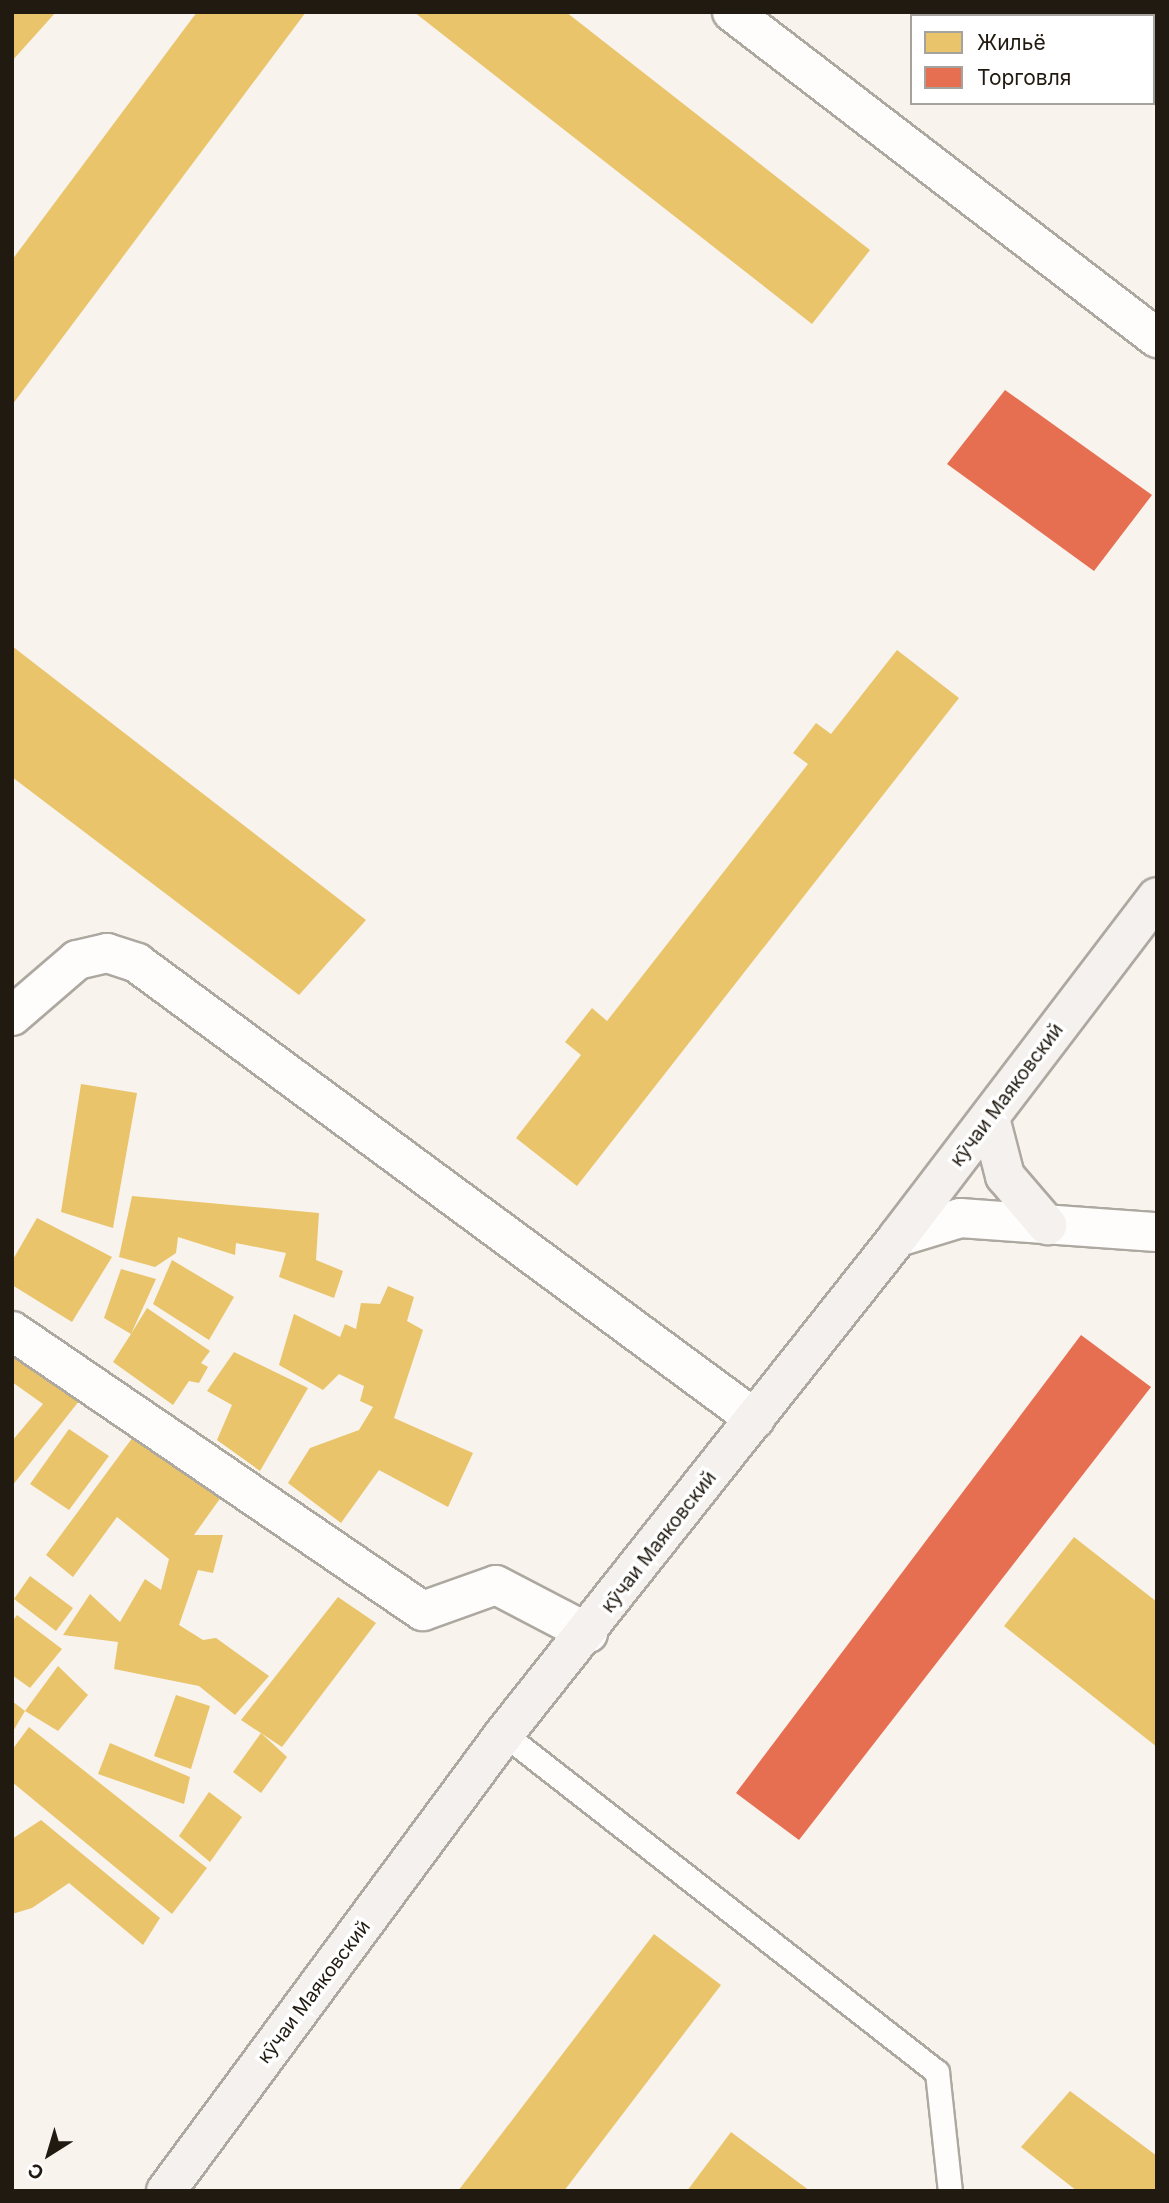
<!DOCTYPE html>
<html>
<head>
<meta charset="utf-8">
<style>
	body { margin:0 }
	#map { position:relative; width:1169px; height:2203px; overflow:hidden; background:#f8f3ed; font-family:Inter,sans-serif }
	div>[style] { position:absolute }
	.homes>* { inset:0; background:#e9c46a }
	.shops>* { inset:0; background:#e76f51 }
	.roads { filter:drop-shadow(2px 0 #ada8a0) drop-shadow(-2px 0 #ada8a0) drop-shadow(0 2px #ada8a0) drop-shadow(0 -2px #ada8a0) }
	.lane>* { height:23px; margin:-11.5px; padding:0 11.5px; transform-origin:11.5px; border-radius:11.5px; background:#fefdfc }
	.street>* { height:38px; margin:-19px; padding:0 19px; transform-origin:19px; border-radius:19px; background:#fefdfc }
	.secondary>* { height:38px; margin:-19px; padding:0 19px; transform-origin:19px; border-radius:19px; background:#f5f1ef }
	span { translate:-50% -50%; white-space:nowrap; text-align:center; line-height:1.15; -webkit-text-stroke:7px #fff; paint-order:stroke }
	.street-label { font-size:19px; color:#211a10 }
	.frame { position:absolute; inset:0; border:14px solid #211a10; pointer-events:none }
	.legend { position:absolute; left:910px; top:14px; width:245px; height:91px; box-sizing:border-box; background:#fff; border:2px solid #a6a39f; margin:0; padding:9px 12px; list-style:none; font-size:21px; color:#211a10 }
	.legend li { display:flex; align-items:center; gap:14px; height:35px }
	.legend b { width:35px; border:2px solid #a6a39f }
	.north { position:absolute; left:14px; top:2119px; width:70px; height:70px; -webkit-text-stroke:5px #fff; paint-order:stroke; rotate:217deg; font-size:19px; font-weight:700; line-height:28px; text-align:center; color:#211a10 }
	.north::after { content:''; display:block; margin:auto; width:24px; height:32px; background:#211a10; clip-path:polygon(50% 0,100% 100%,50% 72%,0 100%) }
</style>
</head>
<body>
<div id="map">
	<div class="homes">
		<i style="clip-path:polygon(12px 12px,56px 12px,12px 61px)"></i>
		<i style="clip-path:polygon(197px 12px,306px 12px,12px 405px,12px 260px)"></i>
		<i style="clip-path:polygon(414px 12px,566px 12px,870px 250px,812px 324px)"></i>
		<i style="clip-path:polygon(12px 646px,366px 920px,299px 995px,12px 777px)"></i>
		<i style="clip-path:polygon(897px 650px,959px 698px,577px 1186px,516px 1138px,581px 1055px,565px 1042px,592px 1008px,607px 1021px,808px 764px,793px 753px,816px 723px,831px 734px)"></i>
		<i style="clip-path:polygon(81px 1084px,137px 1093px,113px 1228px,61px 1212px)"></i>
		<i style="clip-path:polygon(132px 1196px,319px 1213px,316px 1260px,343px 1271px,334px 1298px,279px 1277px,286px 1253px,236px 1243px,235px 1255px,178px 1237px,176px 1253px,155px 1267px,119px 1257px)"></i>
		<i style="clip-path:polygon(37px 1218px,112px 1257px,72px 1322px,12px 1285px,12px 1261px)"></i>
		<i style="clip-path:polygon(172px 1260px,234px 1297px,209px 1340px,153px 1304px)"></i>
		<i style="clip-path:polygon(121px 1269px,156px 1279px,131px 1334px,147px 1308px,210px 1351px,201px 1363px,208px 1367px,199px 1383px,189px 1381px,173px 1405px,113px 1362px,131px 1334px,104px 1318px)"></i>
		<i style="clip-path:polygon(388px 1286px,414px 1297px,407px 1321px,423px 1330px,394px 1418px,473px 1453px,448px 1507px,379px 1470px,341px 1523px,288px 1483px,310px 1448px,359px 1430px,373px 1407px,360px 1401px,364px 1386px,339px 1374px,323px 1390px,279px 1365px,294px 1314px,340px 1337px,345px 1324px,356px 1329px,361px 1303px,380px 1304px)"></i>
		<i style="clip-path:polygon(12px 1346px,83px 1396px,12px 1486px,12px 1441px,43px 1404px,12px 1382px)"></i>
		<i style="clip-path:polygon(234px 1352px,308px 1388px,260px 1471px,217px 1440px,232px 1405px,207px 1391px)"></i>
		<i style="clip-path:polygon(69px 1429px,109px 1456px,69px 1510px,30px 1484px)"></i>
		<i style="clip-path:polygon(136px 1433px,224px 1493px,194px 1535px,223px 1535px,213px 1573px,198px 1570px,179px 1625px,203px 1640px,216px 1638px,269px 1676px,235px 1715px,199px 1686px,114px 1669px,118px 1642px,63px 1635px,90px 1594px,120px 1622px,145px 1579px,161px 1590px,169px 1559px,117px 1517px,73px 1577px,46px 1555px)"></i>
		<i style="clip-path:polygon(1074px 1537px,1157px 1602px,1157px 1747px,1004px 1626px)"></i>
		<i style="clip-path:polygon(30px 1576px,73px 1608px,56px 1631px,14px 1599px)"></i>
		<i style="clip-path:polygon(338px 1597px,376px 1623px,282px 1747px,241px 1720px)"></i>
		<i style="clip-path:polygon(17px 1615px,62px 1649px,30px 1688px,12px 1675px,12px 1622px)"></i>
		<i style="clip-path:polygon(58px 1666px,88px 1695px,58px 1731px,25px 1711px)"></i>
		<i style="clip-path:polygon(176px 1695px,210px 1706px,191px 1769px,154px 1756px)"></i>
		<i style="clip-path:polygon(12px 1701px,25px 1711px,12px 1733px)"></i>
		<i style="clip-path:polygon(29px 1727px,207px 1868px,172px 1914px,12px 1782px,12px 1750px)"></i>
		<i style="clip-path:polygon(261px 1733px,287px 1757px,261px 1793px,233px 1772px)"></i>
		<i style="clip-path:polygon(110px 1743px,190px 1777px,184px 1804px,98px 1774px)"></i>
		<i style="clip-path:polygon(209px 1792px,242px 1817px,210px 1862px,179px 1836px)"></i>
		<i style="clip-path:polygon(41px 1820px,160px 1918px,143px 1945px,69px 1883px,32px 1908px,12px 1914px,12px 1839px)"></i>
		<i style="clip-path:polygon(654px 1934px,721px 1985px,564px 2191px,458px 2191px)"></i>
		<i style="clip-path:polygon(1070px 2091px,1157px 2156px,1157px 2191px,1077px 2191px,1021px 2147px)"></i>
		<i style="clip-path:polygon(731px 2132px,810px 2191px,687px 2191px)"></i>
	</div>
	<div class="shops">
		<i style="clip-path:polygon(1005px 390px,1152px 495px,1094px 571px,947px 464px)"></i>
		<i style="clip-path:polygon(1081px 1335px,1151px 1387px,799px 1840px,736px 1793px)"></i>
	</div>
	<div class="roads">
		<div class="lane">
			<i style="left:504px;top:1734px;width:549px;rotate:37.98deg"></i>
			<i style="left:937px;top:2072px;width:120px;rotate:83.8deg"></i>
		</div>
		<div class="street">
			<i style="left:732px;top:12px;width:536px;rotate:37.49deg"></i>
			<i style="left:12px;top:1016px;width:86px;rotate:-40.7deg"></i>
			<i style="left:77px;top:960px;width:31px;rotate:-13deg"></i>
			<i style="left:107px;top:953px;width:32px;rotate:18deg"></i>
			<i style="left:137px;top:963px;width:768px;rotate:36.42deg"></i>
			<i style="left:898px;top:1237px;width:65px;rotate:-17deg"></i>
			<i style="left:960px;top:1218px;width:197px;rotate:4.1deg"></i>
			<i style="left:12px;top:1331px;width:497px;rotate:34.3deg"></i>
			<i style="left:423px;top:1611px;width:77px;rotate:-19.6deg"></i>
			<i style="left:496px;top:1585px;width:104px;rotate:27.6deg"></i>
		</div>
		<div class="secondary">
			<i style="left:990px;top:1118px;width:60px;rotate:75.5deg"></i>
			<i style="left:1005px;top:1176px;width:65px;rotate:49.4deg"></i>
			<i style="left:166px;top:2191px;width:568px;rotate:-53.51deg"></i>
			<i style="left:504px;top:1734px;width:634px;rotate:-51.59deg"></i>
			<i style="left:898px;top:1237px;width:427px;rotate:-52.7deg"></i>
		</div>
	</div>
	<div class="street-label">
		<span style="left:1007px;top:1095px;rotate:-53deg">кӯчаи Маяковский</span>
		<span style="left:659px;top:1542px;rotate:-52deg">кӯчаи Маяковский</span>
		<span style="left:314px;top:1992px;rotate:-53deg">кӯчаи Маяковский</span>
	</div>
	<div class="frame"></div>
	<ul class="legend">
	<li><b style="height:19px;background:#e9c46a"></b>Жильё</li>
	<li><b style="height:19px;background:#e76f51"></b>Торговля</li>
	</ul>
	<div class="north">С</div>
</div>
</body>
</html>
